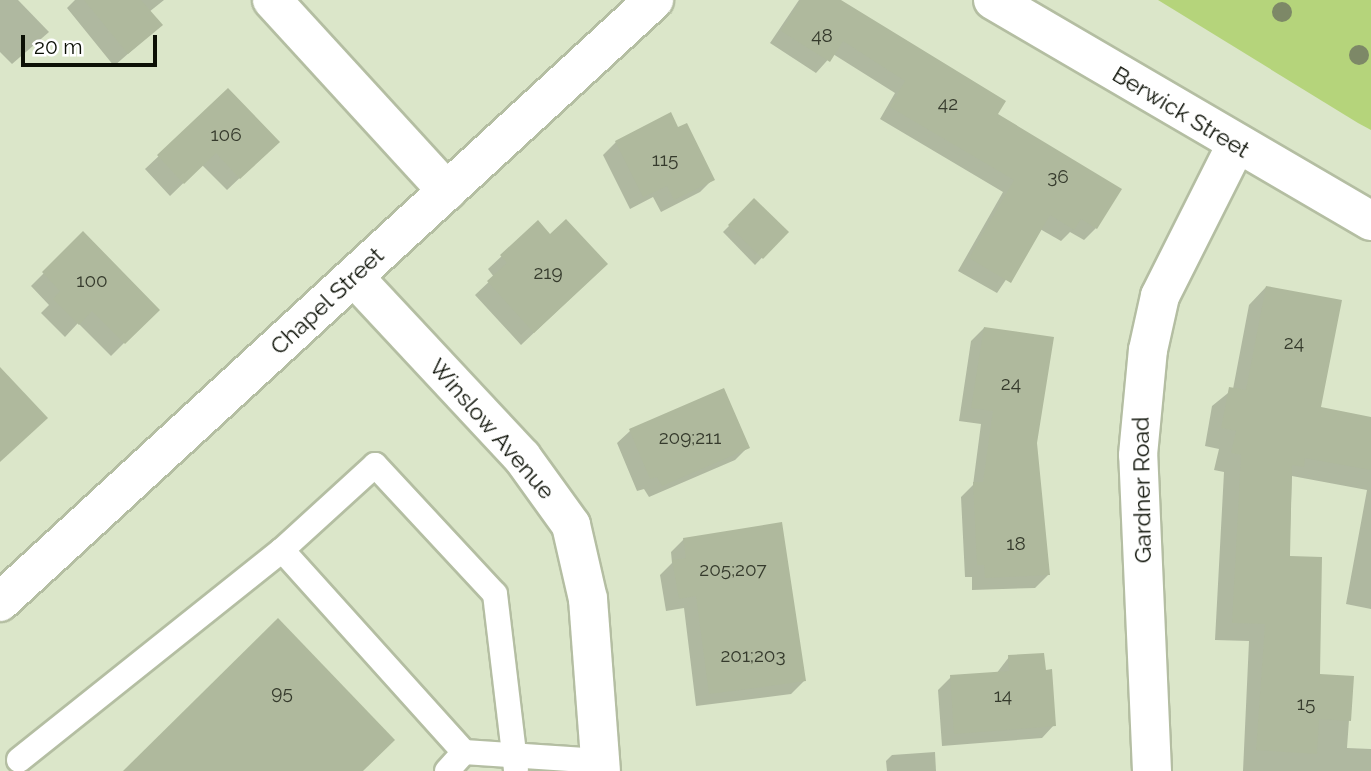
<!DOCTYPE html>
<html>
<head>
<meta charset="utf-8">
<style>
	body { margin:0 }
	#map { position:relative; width:1371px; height:771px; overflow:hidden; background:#dbe6c9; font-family:Raleway,sans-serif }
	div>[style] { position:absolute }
	.green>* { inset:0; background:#b5d47b }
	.shadow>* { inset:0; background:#0003 }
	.building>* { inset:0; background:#afb99d }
	.roads { filter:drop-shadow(2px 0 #b4bea2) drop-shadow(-2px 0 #b4bea2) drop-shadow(0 2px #b4bea2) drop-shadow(0 -2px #b4bea2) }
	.service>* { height:24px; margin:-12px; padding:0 12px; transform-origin:12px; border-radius:12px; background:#fff }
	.minor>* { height:38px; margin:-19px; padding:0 19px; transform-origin:19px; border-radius:19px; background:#fff }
	.tertiary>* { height:38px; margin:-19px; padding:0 19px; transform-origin:19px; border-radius:19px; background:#fff }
	.secondary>* { height:38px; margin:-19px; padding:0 19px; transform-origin:19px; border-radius:19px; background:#fff }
	.trees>* { width:20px; height:20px; margin:-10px; border-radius:50%; background:#7d8867 }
	span { translate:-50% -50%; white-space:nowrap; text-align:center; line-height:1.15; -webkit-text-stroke:5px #fff; paint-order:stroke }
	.number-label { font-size:19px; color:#353a2c }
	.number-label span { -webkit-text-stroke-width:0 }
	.street-label { font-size:23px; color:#0c1006 }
	.scale { position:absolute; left:21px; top:35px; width:136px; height:32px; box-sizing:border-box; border:4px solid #0c1006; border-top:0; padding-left:9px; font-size:21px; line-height:24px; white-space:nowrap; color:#0c1006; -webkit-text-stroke:5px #fff; paint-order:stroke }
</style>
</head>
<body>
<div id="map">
	<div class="green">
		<i style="clip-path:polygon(1158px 0,1371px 0,1371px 130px,1358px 123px)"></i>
	</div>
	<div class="shadow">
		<i style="clip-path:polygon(0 0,18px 0,49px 32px,12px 64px,0 52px)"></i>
		<i style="clip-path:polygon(75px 0,164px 0,149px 12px,161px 25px,114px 66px,67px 8px)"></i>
		<i style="clip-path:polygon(799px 0,836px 0,996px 115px,1096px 228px,1084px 240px,1070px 232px,1061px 241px,1040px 229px,997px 293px,958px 271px,1003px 192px,880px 119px,895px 93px,833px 54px,816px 73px,770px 43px)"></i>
		<i style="clip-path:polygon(228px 91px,265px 154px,227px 190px,202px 165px,170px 196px,145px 169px)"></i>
		<i style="clip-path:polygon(677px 129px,713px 179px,700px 192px,661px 212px,653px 197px,630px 209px,603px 155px,616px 142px)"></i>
		<i style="clip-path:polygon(754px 201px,786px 232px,755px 265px,723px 232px)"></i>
		<i style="clip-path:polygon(537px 223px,593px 277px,521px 345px,475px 295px,494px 277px,488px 269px)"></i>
		<i style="clip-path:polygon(83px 234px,157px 310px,111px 356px,78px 323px,65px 337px,41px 313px,49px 305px,31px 286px)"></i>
		<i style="clip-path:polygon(1266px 287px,1319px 409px,1371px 419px,1371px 609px,1346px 604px,1367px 490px,1292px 476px,1289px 558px,1318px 676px,1352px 678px,1347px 748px,1371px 749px,1371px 771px,1243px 771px,1249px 641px,1215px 640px,1224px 472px,1214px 470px,1219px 449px,1205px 446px,1212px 406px,1233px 389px,1249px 305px)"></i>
		<i style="clip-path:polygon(984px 328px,1035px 443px,1048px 575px,1035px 588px,972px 590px,972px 577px,965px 577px,961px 497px,973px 485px,981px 424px,959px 421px,971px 341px)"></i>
		<i style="clip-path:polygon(630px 431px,748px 447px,735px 460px,649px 497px,644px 489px,637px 491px,617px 443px)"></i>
		<i style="clip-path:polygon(684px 539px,804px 681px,791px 694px,696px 706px,684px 608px,666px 611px,660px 575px,672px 563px,671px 552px)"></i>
		<i style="clip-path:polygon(1009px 657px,1054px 725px,1042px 738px,942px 746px,938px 690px,951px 677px,996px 674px)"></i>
		<i style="clip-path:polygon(935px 752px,936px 771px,887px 771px,886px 761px,892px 755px)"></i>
	</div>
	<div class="building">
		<i style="clip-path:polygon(84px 0,141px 0,163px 25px,128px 54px)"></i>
		<i style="clip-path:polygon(801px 0,841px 0,1006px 101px,998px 114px,1122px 189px,1097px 229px,1081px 219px,1074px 230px,1050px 215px,1011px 283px,969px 258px,1014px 180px,890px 107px,905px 81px,843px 41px,830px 62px,781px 31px)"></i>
		<i style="clip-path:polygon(228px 88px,280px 142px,240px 179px,216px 153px,184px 184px,157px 155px)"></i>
		<i style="clip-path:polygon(671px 112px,678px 127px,687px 123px,715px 180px,674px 200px,667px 186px,643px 197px,615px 141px)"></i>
		<i style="clip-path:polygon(754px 198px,789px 232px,763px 259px,728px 225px)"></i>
		<i style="clip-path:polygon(566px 219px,608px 264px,534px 333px,487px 281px,507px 263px,500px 255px,538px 220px,550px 234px)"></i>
		<i style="clip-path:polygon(83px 231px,160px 310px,125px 344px,92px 311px,79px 325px,53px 299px,60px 291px,42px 272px)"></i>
		<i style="clip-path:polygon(1266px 286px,1342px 300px,1321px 407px,1371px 417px,1371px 470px,1305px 458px,1304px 467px,1292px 465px,1290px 556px,1322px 557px,1320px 674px,1354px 676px,1351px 721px,1319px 719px,1317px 754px,1256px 750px,1265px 624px,1232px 623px,1241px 455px,1231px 453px,1236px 431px,1221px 428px,1229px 387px,1246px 390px)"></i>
		<i style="clip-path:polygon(984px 327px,1054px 337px,1037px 443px,1050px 575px,985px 578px,984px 565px,977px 565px,973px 482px,983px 482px,993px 411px,971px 408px)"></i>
		<i style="clip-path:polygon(0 367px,48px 418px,0 462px)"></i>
		<i style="clip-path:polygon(724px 388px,750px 448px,662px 486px,657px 477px,650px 479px,629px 429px)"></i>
		<i style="clip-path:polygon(782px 522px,806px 681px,709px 694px,696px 596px,679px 599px,672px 560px,686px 558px,683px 538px)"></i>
		<i style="clip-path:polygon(278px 618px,395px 740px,363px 771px,123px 771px)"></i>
		<i style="clip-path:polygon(1044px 653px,1046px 670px,1052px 669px,1056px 726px,954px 734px,950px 675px,1009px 671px,1008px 655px)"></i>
	</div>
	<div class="roads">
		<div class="service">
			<i style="left:282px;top:550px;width:126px;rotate:-42.4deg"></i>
			<i style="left:375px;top:465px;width:176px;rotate:47.1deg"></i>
			<i style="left:495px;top:594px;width:177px;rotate:83.2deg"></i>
			<i style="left:19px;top:760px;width:337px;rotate:-38.6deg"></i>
			<i style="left:282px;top:550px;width:272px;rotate:48deg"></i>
			<i style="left:464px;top:752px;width:136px;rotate:3.8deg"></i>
			<i style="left:447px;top:771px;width:25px;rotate:-48deg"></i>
		</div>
		<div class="minor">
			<i style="left:272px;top:0;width:259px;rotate:47.5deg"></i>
			<i style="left:1152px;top:771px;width:316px;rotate:-92.5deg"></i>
			<i style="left:1138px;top:455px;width:105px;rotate:-84.6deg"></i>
			<i style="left:1148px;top:350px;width:55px;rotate:-77.5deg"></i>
			<i style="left:1160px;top:296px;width:169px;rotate:-63.3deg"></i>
		</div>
		<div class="tertiary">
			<i style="left:993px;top:0;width:438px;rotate:30.3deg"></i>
			<i style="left:354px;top:277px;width:246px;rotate:47deg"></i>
			<i style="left:522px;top:457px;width:84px;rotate:54.2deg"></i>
			<i style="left:571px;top:525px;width:76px;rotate:77.1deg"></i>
			<i style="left:588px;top:599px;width:172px;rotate:85.7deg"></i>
		</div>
		<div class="secondary">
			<i style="left:0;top:602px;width:889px;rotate:-42.63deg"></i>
		</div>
	</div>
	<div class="trees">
		<i style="left:1282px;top:12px"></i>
		<i style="left:1359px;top:55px"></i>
	</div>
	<div class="number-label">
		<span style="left:822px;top:36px">48</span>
		<span style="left:948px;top:104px">42</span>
		<span style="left:226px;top:135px">106</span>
		<span style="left:665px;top:160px">115</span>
		<span style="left:1058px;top:177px">36</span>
		<span style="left:548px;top:273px">219</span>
		<span style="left:92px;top:281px">100</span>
		<span style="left:1294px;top:343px">24</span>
		<span style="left:1011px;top:384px">24</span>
		<span style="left:690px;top:438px">209;211</span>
		<span style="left:1016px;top:544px">18</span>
		<span style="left:733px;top:570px">205;207</span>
		<span style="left:753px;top:656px">201;203</span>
		<span style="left:282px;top:693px">95</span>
		<span style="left:1003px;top:696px">14</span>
		<span style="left:1306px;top:704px">15</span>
	</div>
	<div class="street-label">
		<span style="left:1181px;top:112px;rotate:31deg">Berwick Street</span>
		<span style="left:327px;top:301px;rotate:-43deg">Chapel Street</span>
		<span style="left:492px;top:429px;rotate:49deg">Winslow Avenue</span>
		<span style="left:1142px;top:490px;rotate:-91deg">Gardner Road</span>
	</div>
	<div class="scale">20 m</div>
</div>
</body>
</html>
